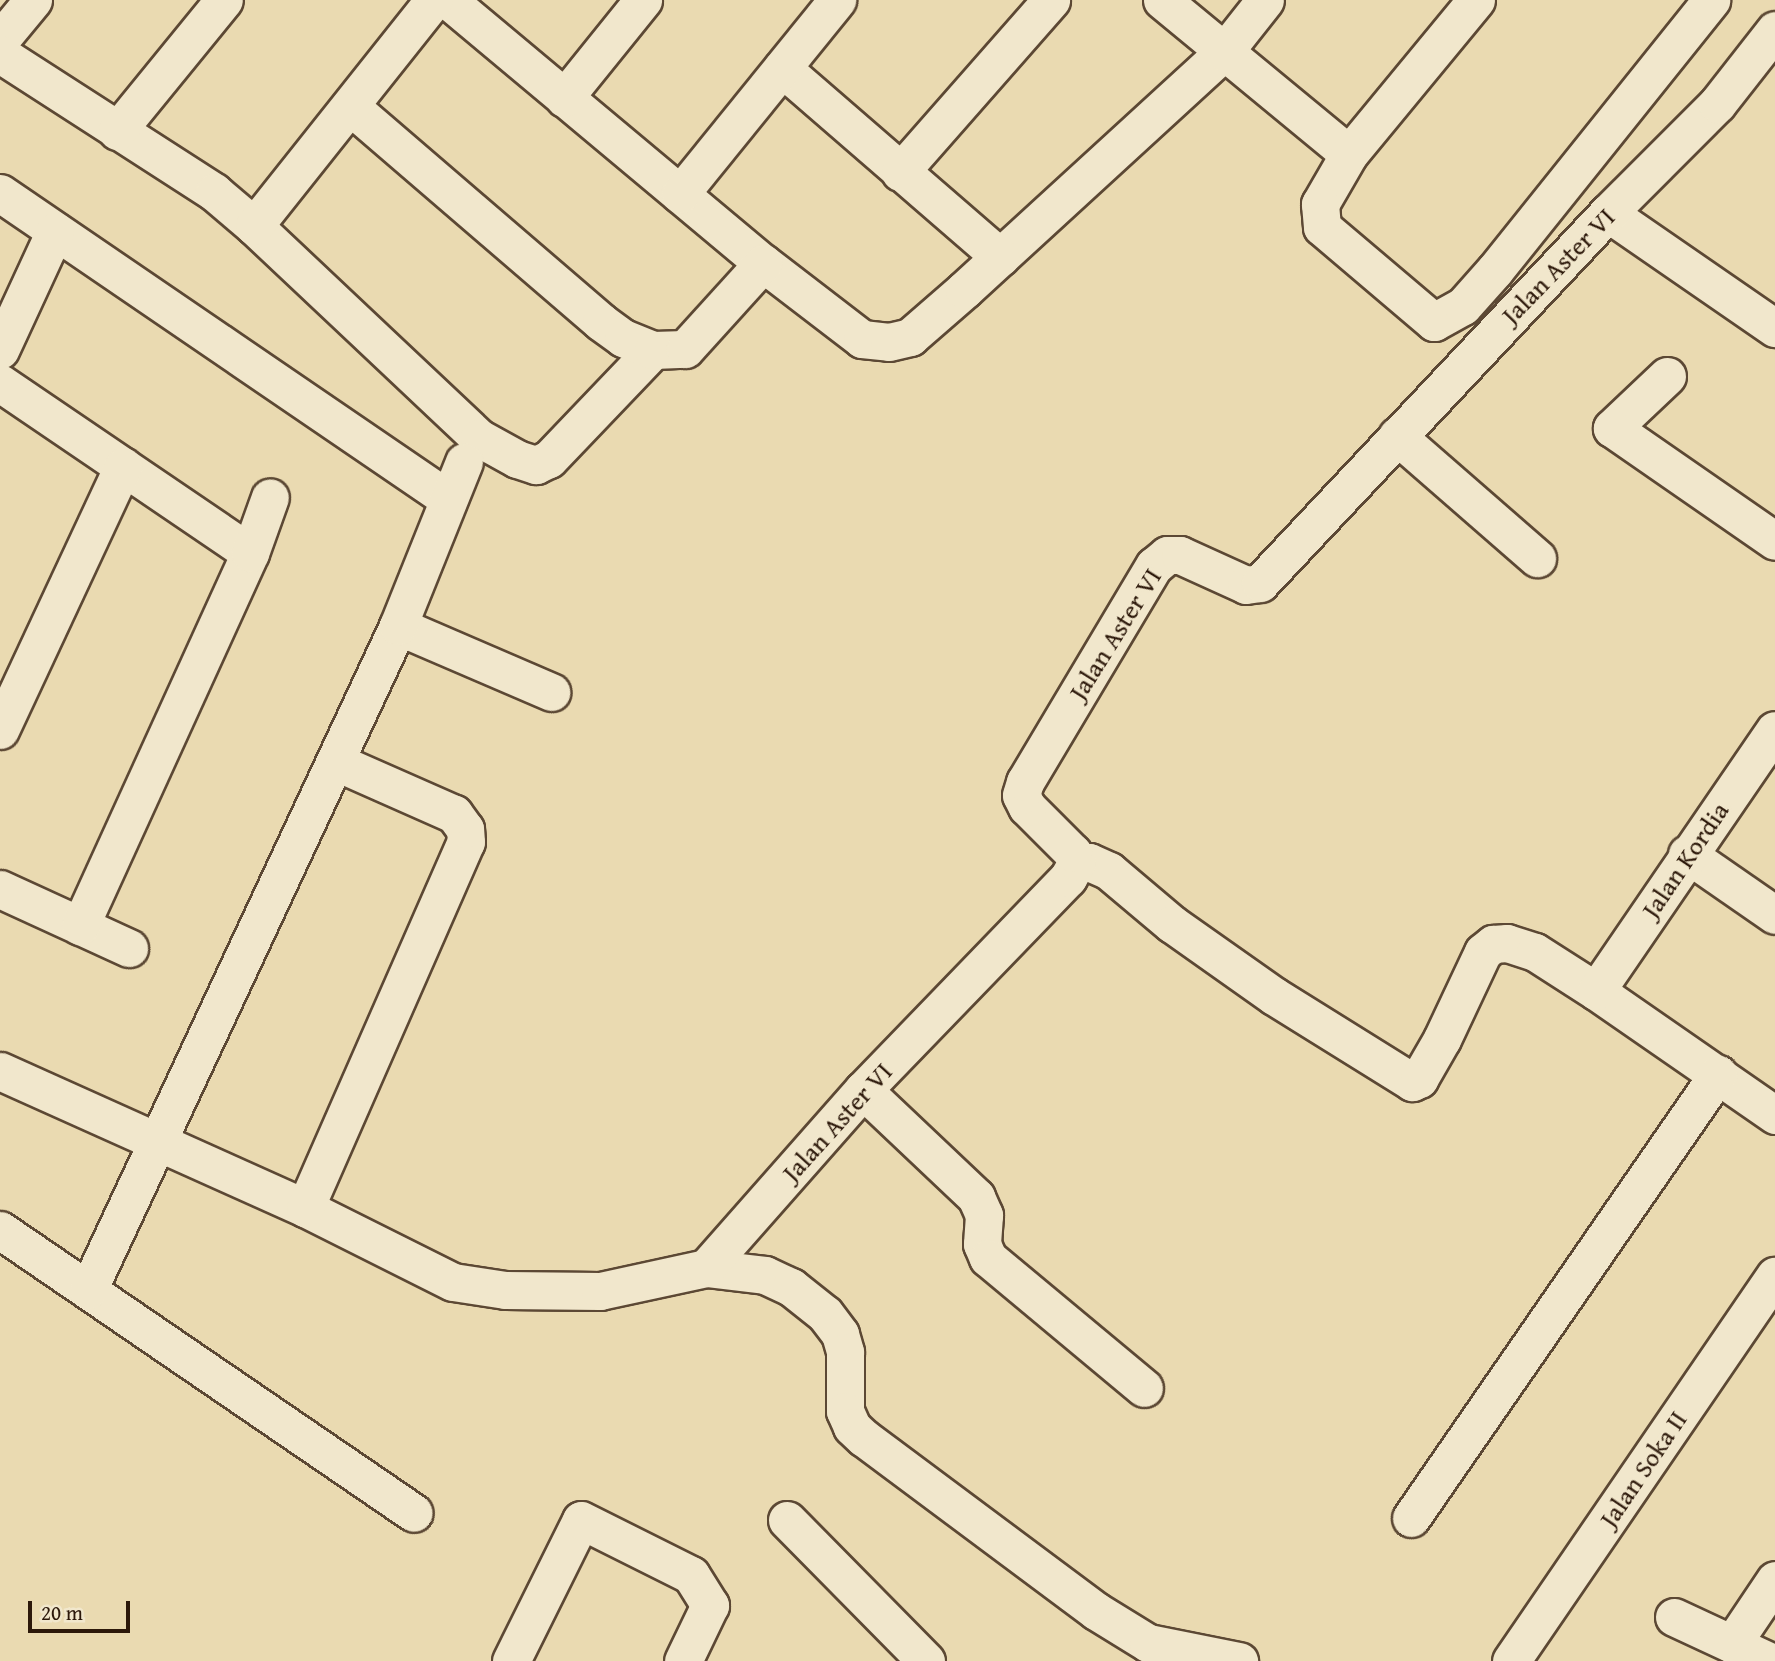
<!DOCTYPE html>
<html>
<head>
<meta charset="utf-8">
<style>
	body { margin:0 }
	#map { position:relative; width:1775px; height:1661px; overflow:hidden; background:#eadab1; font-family:"Gentium Book Plus",serif }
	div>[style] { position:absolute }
	.roads { filter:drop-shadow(2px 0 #5c4834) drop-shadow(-2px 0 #5c4834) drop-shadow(0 2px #5c4834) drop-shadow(0 -2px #5c4834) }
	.minor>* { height:37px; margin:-18.5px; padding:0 18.5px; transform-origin:18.5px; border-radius:18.5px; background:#f1e7cc }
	span { translate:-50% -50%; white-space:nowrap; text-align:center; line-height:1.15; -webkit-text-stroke:5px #f1e7cc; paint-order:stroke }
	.street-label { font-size:26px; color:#2c180a }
	.scale { position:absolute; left:28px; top:1601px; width:102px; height:32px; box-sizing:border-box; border:4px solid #2c180a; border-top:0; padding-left:9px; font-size:21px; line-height:24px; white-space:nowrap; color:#2c180a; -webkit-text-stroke:5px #f1e7cc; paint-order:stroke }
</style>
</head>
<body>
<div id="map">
	<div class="roads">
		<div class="minor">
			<i style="left:448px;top:0;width:410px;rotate:39.9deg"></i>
			<i style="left:763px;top:263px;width:125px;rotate:37.5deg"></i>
			<i style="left:862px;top:339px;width:27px;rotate:6deg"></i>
			<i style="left:889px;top:342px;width:22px;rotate:-13deg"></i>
			<i style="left:910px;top:337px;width:72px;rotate:-41deg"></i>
			<i style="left:964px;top:290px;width:352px;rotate:-42.5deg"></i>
			<i style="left:1224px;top:52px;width:66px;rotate:-51.7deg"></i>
			<i style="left:1162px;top:0;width:242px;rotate:39.5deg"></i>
			<i style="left:1476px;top:0;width:200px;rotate:129.5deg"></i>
			<i style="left:1349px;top:154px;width:58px;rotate:120.1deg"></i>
			<i style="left:1320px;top:204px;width:23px;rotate:85deg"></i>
			<i style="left:1322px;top:227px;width:147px;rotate:40.3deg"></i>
			<i style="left:1434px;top:322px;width:33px;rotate:-29deg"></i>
			<i style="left:1463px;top:306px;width:48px;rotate:-48.4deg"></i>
			<i style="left:1495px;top:270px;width:346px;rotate:-51.3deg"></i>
			<i style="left:0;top:40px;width:52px;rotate:-50.5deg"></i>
			<i style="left:0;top:54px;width:255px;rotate:32.8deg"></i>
			<i style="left:214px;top:192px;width:52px;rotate:40.4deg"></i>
			<i style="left:254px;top:226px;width:309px;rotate:43.3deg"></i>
			<i style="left:479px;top:438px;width:43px;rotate:28.9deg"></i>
			<i style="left:517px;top:459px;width:20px;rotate:18deg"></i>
			<i style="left:536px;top:465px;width:14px;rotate:-25deg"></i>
			<i style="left:549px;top:459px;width:151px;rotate:-46.3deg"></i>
			<i style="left:782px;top:68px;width:289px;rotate:40.9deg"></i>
			<i style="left:564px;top:98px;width:126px;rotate:-51.1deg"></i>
			<i style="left:350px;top:106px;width:331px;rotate:40.7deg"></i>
			<i style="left:601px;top:322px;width:27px;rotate:36deg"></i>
			<i style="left:623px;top:338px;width:32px;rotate:22deg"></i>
			<i style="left:653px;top:350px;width:32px;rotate:-2deg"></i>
			<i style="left:685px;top:349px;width:116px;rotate:-47.8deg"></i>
			<i style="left:117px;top:131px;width:169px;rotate:-50.8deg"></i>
			<i style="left:900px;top:172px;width:229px;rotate:-48.7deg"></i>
			<i style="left:0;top:193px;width:541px;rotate:34.31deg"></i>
			<i style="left:680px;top:194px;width:250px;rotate:-51deg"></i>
			<i style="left:1608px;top:213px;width:203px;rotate:34.6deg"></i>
			<i style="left:254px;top:226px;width:289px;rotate:-51.5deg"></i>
			<i style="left:0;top:350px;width:131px;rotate:-65.2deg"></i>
			<i style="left:1667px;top:376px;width:76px;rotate:136.6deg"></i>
			<i style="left:1612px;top:428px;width:198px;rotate:34.7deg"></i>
			<i style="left:0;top:383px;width:302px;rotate:34.2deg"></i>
			<i style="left:1397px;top:436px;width:186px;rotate:41.1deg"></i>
			<i style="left:398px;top:626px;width:167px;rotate:23.3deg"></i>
			<i style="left:0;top:730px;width:291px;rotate:-65deg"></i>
			<i style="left:1687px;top:854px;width:107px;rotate:34.7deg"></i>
			<i style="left:1077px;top:862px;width:12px"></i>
			<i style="left:1089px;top:862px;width:22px;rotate:24deg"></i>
			<i style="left:1109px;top:871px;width:82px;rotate:40.1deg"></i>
			<i style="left:1172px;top:924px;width:125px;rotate:35.2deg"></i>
			<i style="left:1274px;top:996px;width:163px;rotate:31.9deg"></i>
			<i style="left:1412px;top:1082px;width:8px;rotate:-23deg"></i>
			<i style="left:1419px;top:1079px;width:46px;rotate:-60.1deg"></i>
			<i style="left:1442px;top:1039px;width:96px;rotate:-64.8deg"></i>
			<i style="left:1483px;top:952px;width:13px;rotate:-39deg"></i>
			<i style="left:1493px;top:944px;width:14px;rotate:-4deg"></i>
			<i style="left:1507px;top:943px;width:29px;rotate:18deg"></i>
			<i style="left:1535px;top:952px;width:72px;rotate:32.6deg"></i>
			<i style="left:1596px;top:991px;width:218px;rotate:34.7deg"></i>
			<i style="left:0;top:889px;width:142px;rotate:24.6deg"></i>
			<i style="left:80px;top:926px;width:410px;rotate:-65.5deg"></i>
			<i style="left:250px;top:553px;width:59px;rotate:-70.3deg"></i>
			<i style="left:1596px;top:991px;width:316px;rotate:-55.6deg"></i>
			<i style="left:0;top:1071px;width:334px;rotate:24.2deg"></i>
			<i style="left:305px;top:1208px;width:165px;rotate:26.6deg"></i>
			<i style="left:453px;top:1282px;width:53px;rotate:8.7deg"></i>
			<i style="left:505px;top:1290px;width:95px;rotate:0.6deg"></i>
			<i style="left:600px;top:1291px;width:108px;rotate:-12.2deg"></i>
			<i style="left:706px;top:1268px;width:59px;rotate:6.8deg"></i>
			<i style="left:765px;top:1275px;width:29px;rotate:25deg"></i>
			<i style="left:791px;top:1287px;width:43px;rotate:38.5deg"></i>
			<i style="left:825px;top:1314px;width:25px;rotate:53deg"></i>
			<i style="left:840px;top:1334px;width:19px;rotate:74deg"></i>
			<i style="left:845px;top:1352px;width:59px;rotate:90deg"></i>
			<i style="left:845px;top:1411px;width:17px;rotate:66deg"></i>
			<i style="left:852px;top:1427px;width:16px;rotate:43deg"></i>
			<i style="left:864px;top:1438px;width:289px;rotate:36.7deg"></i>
			<i style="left:1096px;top:1611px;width:61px;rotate:31.6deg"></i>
			<i style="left:1148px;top:1643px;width:93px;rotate:11.2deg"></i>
			<i style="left:863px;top:1090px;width:156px;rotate:43.4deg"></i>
			<i style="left:976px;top:1197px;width:20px;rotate:66deg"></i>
			<i style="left:984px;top:1215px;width:29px;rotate:94deg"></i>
			<i style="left:982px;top:1244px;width:15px;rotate:67deg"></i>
			<i style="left:988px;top:1258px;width:203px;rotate:39.8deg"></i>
			<i style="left:305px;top:1208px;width:400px;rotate:-66.3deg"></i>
			<i style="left:466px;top:842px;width:13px;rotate:-94deg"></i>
			<i style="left:465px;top:829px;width:19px;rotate:-126deg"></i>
			<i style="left:454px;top:814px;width:129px;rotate:-156.2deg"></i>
			<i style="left:0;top:1230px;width:501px;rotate:34.36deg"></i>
			<i style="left:706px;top:1268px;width:237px;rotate:-48.6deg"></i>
			<i style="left:863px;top:1090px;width:295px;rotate:-46deg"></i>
			<i style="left:1068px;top:878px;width:18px;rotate:-61deg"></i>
			<i style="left:1077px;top:862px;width:10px;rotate:-114deg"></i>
			<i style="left:1073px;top:853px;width:65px;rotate:-135deg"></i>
			<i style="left:1027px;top:807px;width:13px;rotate:-117deg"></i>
			<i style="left:1021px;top:795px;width:14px;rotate:-73deg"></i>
			<i style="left:1025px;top:782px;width:252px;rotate:-59.2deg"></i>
			<i style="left:1154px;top:566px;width:17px;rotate:-40deg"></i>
			<i style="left:1167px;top:555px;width:13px"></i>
			<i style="left:1180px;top:555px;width:72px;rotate:24.4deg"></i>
			<i style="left:1246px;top:585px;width:14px;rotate:-8deg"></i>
			<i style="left:1260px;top:583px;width:508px;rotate:-46.76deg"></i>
			<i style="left:1608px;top:213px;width:154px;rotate:-45deg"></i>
			<i style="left:1717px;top:104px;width:94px;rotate:-51.9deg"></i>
			<i style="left:88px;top:1290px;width:733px;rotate:-64.97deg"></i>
			<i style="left:398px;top:626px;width:177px;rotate:-68.1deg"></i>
			<i style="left:1411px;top:1518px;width:540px;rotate:-55.34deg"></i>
			<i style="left:787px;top:1520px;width:198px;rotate:45.4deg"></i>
			<i style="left:1674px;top:1617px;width:105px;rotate:24.9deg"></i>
			<i style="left:1732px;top:1644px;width:77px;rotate:-56.1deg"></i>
			<i style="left:511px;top:1661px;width:157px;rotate:-63.6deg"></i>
			<i style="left:581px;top:1520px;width:123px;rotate:26.6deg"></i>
			<i style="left:691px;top:1575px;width:36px;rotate:58deg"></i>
			<i style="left:710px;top:1605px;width:62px;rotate:115.7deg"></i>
			<i style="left:1511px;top:1661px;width:467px;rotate:-55.6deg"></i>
		</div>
	</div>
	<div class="street-label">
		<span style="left:1558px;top:266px;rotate:-46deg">Jalan Aster VI</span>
		<span style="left:1115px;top:634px;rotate:-58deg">Jalan Aster VI</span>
		<span style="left:1685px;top:860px;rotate:-56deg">Jalan Kordia</span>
		<span style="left:837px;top:1122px;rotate:-48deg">Jalan Aster VI</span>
		<span style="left:1643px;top:1469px;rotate:-56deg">Jalan Soka II</span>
	</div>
	<div class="scale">20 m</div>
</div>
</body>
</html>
